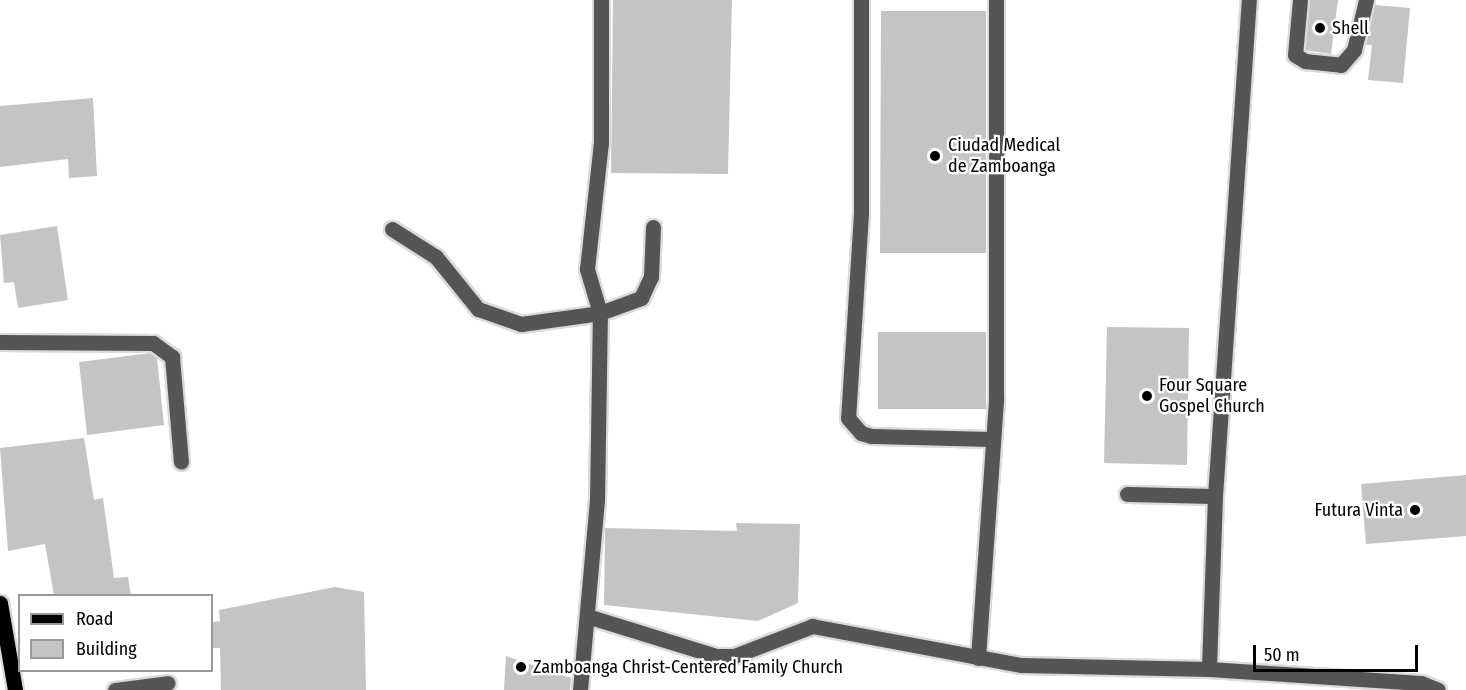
<!DOCTYPE html>
<html>
<head>
<meta charset="utf-8">
<style>
	body { margin:0 }
	#map { position:relative; width:1466px; height:690px; overflow:hidden; background:#fff; font-family:"Fira Sans Condensed",sans-serif }
	div>[style] { position:absolute }
	.building>* { inset:0; background:#c4c4c4 }
	.roads { filter:drop-shadow(2px 0 #dbdbdb) drop-shadow(-2px 0 #dbdbdb) drop-shadow(0 2px #dbdbdb) drop-shadow(0 -2px #dbdbdb) }
	.minor>* { height:15px; margin:-7.5px; padding:0 7.5px; transform-origin:7.5px; border-radius:7.5px; background:#555 }
	.major>* { height:15px; margin:-7.5px; padding:0 7.5px; transform-origin:7.5px; border-radius:7.5px; background:#000 }
	.dots>* { width:16px; height:16px; translate:-50% -50%; box-sizing:border-box; border:3px solid #fff; border-radius:50% }
	span { translate:-50% -50%; white-space:nowrap; text-align:center; line-height:1.15; -webkit-text-stroke:4.5px #fff; paint-order:stroke }
	.poi-label { font-size:18px; color:#000 }
	.left { translate:0 -50%; text-align:left }
	.right { translate:-100% -50%; text-align:right }
	.legend { position:absolute; left:18px; top:594px; width:195px; height:78px; box-sizing:border-box; background:#fff; border:2px solid #999; margin:0; padding:8px 10px; list-style:none; font-size:18px; color:#000 }
	.legend li { display:flex; align-items:center; gap:12px; height:30px }
	.legend b { width:30px; border:2px solid #999 }
	.scale { position:absolute; left:1253px; top:645px; width:165px; height:27px; box-sizing:border-box; border:3px solid #000; border-top:0; padding-left:8px; font-size:18px; line-height:21px; white-space:nowrap; color:#000; -webkit-text-stroke:4px #fff; paint-order:stroke }
</style>
</head>
<body>
<div id="map">
	<div class="building">
		<i style="clip-path:polygon(613px 0,732px 0,728px 174px,611px 173px)"></i>
		<i style="clip-path:polygon(1310px 0,1338px 0,1331px 54px,1305px 50px)"></i>
		<i style="clip-path:polygon(1375px 5px,1410px 8px,1403px 83px,1368px 80px,1372px 45px,1366px 45px)"></i>
		<i style="clip-path:polygon(881px 11px,986px 11px,986px 253px,880px 253px)"></i>
		<i style="clip-path:polygon(93px 98px,97px 176px,69px 178px,68px 159px,0 167px,0 106px)"></i>
		<i style="clip-path:polygon(57px 226px,68px 300px,18px 308px,14px 282px,4px 283px,0 235px)"></i>
		<i style="clip-path:polygon(1107px 327px,1189px 328px,1187px 465px,1104px 463px)"></i>
		<i style="clip-path:polygon(878px 332px,986px 332px,986px 409px,878px 409px)"></i>
		<i style="clip-path:polygon(151px 353px,157px 358px,164px 425px,87px 435px,79px 362px)"></i>
		<i style="clip-path:polygon(84px 438px,94px 500px,103px 498px,114px 578px,128px 577px,131px 596px,54px 596px,45px 544px,8px 551px,0 448px)"></i>
		<i style="clip-path:polygon(1466px 475px,1466px 536px,1366px 544px,1361px 484px)"></i>
		<i style="clip-path:polygon(736px 523px,800px 524px,798px 603px,758px 621px,604px 605px,605px 528px,737px 531px)"></i>
		<i style="clip-path:polygon(335px 587px,364px 592px,366px 690px,221px 690px,220px 648px,212px 648px,212px 622px,220px 621px,219px 610px)"></i>
		<i style="clip-path:polygon(506px 656px,571px 678px,570px 690px,504px 690px)"></i>
	</div>
	<div class="roads">
		<div class="minor">
			<i style="left:861px;top:0;width:213px;rotate:90deg"></i>
			<i style="left:861px;top:213px;width:205px;rotate:93.6deg"></i>
			<i style="left:848px;top:418px;width:20px;rotate:49deg"></i>
			<i style="left:861px;top:433px;width:10px;rotate:17deg"></i>
			<i style="left:871px;top:436px;width:122px;rotate:1.4deg"></i>
			<i style="left:1300px;top:0;width:55px;rotate:95.2deg"></i>
			<i style="left:1295px;top:55px;width:12px;rotate:31deg"></i>
			<i style="left:1305px;top:61px;width:36px;rotate:6deg"></i>
			<i style="left:1341px;top:65px;width:20px;rotate:-49deg"></i>
			<i style="left:1354px;top:50px;width:51px;rotate:-76.5deg"></i>
			<i style="left:392px;top:229px;width:52px;rotate:32.5deg"></i>
			<i style="left:436px;top:257px;width:67px;rotate:51.1deg"></i>
			<i style="left:478px;top:309px;width:46px;rotate:19.2deg"></i>
			<i style="left:521px;top:324px;width:80px;rotate:-7.9deg"></i>
			<i style="left:600px;top:313px;width:44px;rotate:-20.1deg"></i>
			<i style="left:641px;top:298px;width:23px;rotate:-65deg"></i>
			<i style="left:651px;top:277px;width:50px;rotate:-87.7deg"></i>
			<i style="left:0;top:342px;width:153px;rotate:0.4deg"></i>
			<i style="left:153px;top:343px;width:24px;rotate:36deg"></i>
			<i style="left:172px;top:357px;width:105px;rotate:85.1deg"></i>
			<i style="left:1127px;top:494px;width:88px;rotate:1.3deg"></i>
			<i style="left:1215px;top:496px;width:173px;rotate:92deg"></i>
			<i style="left:1215px;top:496px;width:497px;rotate:-86.1deg"></i>
			<i style="left:587px;top:616px;width:135px;rotate:17.2deg"></i>
			<i style="left:716px;top:656px;width:18px"></i>
			<i style="left:734px;top:656px;width:84px;rotate:-21deg"></i>
			<i style="left:812px;top:626px;width:213px;rotate:10.6deg"></i>
			<i style="left:1021px;top:665px;width:188px;rotate:1.2deg"></i>
			<i style="left:1209px;top:669px;width:212px;rotate:3.8deg"></i>
			<i style="left:1421px;top:683px;width:18px;rotate:22deg"></i>
			<i style="left:978px;top:658px;width:260px;rotate:-86deg"></i>
			<i style="left:996px;top:399px;width:399px;rotate:-90deg"></i>
			<i style="left:115px;top:690px;width:53px;rotate:-7.5deg"></i>
			<i style="left:580px;top:690px;width:191px;rotate:-84.9deg"></i>
			<i style="left:597px;top:500px;width:187px;rotate:-89.1deg"></i>
			<i style="left:600px;top:313px;width:46px;rotate:-106.5deg"></i>
			<i style="left:587px;top:269px;width:127px;rotate:-83.7deg"></i>
			<i style="left:601px;top:143px;width:143px;rotate:-90deg"></i>
		</div>
		<div class="major">
			<i style="left:0;top:603px;width:88px;rotate:80.2deg"></i>
		</div>
	</div>
	<div class="dots">
		<i style="left:1320px;top:28px;background:#000"></i>
		<i style="left:935px;top:156px;background:#000"></i>
		<i style="left:1147px;top:396px;background:#000"></i>
		<i style="left:1415px;top:510px;background:#000"></i>
		<i style="left:521px;top:667px;background:#000"></i>
	</div>
	<div class="poi-label">
		<span class="left" style="left:1332px;top:28px">Shell</span>
		<span class="left" style="left:948px;top:156px">Ciudad Medical<br>de Zamboanga</span>
		<span class="left" style="left:1159px;top:396px">Four Square<br>Gospel Church</span>
		<span class="right" style="left:1403px;top:510px">Futura Vinta</span>
		<span class="left" style="left:533px;top:667px">Zamboanga Christ-Centered Family Church</span>
	</div>
	<ul class="legend">
	<li><b style="height:8px;background:#000"></b>Road</li>
	<li><b style="height:16px;background:#c4c4c4"></b>Building</li>
	</ul>
	<div class="scale">50 m</div>
</div>
</body>
</html>
